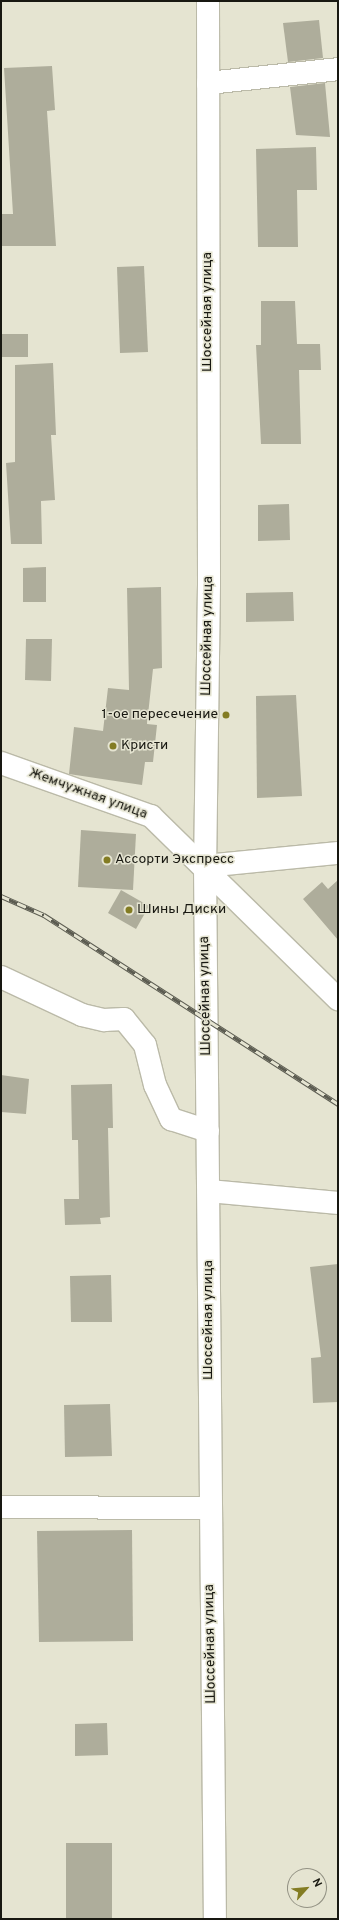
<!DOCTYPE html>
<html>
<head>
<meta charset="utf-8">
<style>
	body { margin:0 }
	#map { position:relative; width:339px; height:1920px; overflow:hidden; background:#e5e4d1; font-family:Overpass,sans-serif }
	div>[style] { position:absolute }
	.building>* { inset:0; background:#aead9b }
	.roads { filter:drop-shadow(1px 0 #bbbaa8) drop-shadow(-1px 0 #bbbaa8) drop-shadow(0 1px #bbbaa8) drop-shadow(0 -1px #bbbaa8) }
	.minor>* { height:22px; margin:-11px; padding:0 11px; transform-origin:11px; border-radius:11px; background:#fff }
	.major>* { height:22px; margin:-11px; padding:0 11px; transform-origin:11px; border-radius:11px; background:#fff }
	.rail>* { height:4.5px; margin-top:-2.25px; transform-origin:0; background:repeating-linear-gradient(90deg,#e5e4d1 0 9px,#5c5c51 0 18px); box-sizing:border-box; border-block:1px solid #5c5c51 }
	.dots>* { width:11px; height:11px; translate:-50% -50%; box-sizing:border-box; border:2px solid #e5e4d1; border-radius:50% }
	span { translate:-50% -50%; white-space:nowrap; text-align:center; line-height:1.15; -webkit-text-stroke:3px #e5e4d1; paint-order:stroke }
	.street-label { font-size:14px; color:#181811 }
	.poi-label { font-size:14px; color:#181811 }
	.right { translate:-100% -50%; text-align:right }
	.left { translate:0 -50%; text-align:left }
	.frame { position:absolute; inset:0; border:2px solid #181811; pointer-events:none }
	.north { position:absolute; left:287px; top:1868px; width:40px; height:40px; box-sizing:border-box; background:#e5e4d1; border:1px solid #939284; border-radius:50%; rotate:63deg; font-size:11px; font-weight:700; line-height:16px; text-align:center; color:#181811 }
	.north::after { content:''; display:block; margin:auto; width:14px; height:18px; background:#837c23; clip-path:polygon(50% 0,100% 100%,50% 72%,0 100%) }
</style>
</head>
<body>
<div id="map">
	<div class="building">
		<i style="clip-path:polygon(319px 20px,323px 58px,288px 62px,283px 23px)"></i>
		<i style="clip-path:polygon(52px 66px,55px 110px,47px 111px,56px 246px,1px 246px,1px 214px,13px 214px,4px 68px)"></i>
		<i style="clip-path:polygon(325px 83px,330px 137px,296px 135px,290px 87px)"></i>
		<i style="clip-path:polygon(316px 147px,317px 190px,297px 190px,298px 247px,258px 247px,256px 149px)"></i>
		<i style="clip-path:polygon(144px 266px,148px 352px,120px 353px,117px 267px)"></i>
		<i style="clip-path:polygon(261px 301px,295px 301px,297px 344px,320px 344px,321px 370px,299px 370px,301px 444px,261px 444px,256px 345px,261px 345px)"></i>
		<i style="clip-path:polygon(1px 334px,28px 334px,28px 357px,1px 357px)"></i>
		<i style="clip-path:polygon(53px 363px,56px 435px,51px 435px,55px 500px,41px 501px,42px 544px,11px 544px,6px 463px,15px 462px,15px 365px)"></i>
		<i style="clip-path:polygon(289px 504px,290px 540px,258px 541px,258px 505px)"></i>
		<i style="clip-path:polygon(46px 567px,46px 602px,23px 602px,23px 568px)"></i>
		<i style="clip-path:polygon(161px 587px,162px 668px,153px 669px,147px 724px,157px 725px,153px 762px,145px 762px,142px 785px,69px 774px,74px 727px,103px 731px,108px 688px,129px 690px,127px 588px)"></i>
		<i style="clip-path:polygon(293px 592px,294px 621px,246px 622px,246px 593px)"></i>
		<i style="clip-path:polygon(26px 639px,52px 639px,51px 681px,25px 680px)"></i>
		<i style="clip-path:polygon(296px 695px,302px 796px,257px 798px,256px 696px)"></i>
		<i style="clip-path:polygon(81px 830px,136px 834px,133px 890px,78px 887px)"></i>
		<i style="clip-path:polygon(338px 880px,338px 940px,303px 899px,322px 882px,328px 889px)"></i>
		<i style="clip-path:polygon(121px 890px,149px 906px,136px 929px,108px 913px)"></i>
		<i style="clip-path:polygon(1px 1075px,29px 1079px,26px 1114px,1px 1112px)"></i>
		<i style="clip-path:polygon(112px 1084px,113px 1128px,108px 1128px,110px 1217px,100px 1218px,101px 1224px,65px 1225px,64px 1199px,79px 1199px,78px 1140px,72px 1140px,71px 1085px)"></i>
		<i style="clip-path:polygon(338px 1264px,338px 1402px,313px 1403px,311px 1358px,321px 1357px,310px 1267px)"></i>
		<i style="clip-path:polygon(111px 1275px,112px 1322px,71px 1322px,70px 1276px)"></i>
		<i style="clip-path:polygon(110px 1404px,112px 1456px,65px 1457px,64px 1405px)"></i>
		<i style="clip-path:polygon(132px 1530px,133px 1641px,39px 1642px,37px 1531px)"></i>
		<i style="clip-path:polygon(107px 1723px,108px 1755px,75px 1756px,75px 1724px)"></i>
		<i style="clip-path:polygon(66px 1843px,112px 1843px,112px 1919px,66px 1919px)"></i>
	</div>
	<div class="roads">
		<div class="minor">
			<i style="left:208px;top:83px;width:131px;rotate:-6.1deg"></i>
			<i style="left:1px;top:763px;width:159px;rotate:19.5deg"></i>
			<i style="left:151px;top:816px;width:262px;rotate:44.4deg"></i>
			<i style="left:205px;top:866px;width:134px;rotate:-5.6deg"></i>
			<i style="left:1px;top:977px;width:89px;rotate:25.1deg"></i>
			<i style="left:82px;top:1015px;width:23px;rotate:13deg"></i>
			<i style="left:104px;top:1020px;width:20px;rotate:-3deg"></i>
			<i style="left:124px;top:1019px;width:33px;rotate:51deg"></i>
			<i style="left:145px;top:1045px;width:41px;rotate:76deg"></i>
			<i style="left:155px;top:1085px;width:38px;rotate:65deg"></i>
			<i style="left:171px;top:1119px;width:39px;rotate:18deg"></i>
			<i style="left:209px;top:1191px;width:130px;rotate:5.3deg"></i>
			<i style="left:1px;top:1507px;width:208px;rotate:0.3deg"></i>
		</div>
		<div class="major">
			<i style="left:208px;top:1px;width:584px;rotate:89.9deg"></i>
			<i style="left:209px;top:585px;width:281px;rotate:90.8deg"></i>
			<i style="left:205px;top:866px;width:1053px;rotate:89.46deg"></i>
		</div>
	</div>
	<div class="rail">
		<i style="left:1px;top:896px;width:47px;rotate:23.8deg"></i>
		<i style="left:44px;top:915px;width:350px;rotate:32.7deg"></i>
	</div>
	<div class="dots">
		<i style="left:226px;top:715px;background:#837c23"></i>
		<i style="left:113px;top:746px;background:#837c23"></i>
		<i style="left:107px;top:860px;background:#837c23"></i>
		<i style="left:129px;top:910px;background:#837c23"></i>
	</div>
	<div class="street-label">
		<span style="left:208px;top:312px;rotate:-90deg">Шоссейная улица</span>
		<span style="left:208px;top:636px;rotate:-89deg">Шоссейная улица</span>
		<span style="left:88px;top:794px;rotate:20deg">Жемчужная улица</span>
		<span style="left:206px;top:996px;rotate:-91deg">Шоссейная улица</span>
		<span style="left:209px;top:1320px;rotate:-90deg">Шоссейная улица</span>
		<span style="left:211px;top:1644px;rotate:-91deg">Шоссейная улица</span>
	</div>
	<div class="poi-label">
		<span class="right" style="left:218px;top:715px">1-ое пересечение</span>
		<span class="left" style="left:121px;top:746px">Кристи</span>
		<span class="left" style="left:115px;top:860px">Ассорти Экспресс</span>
		<span class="left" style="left:137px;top:910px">Шины Диски</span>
	</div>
	<div class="frame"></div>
	<div class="north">N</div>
</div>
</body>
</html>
